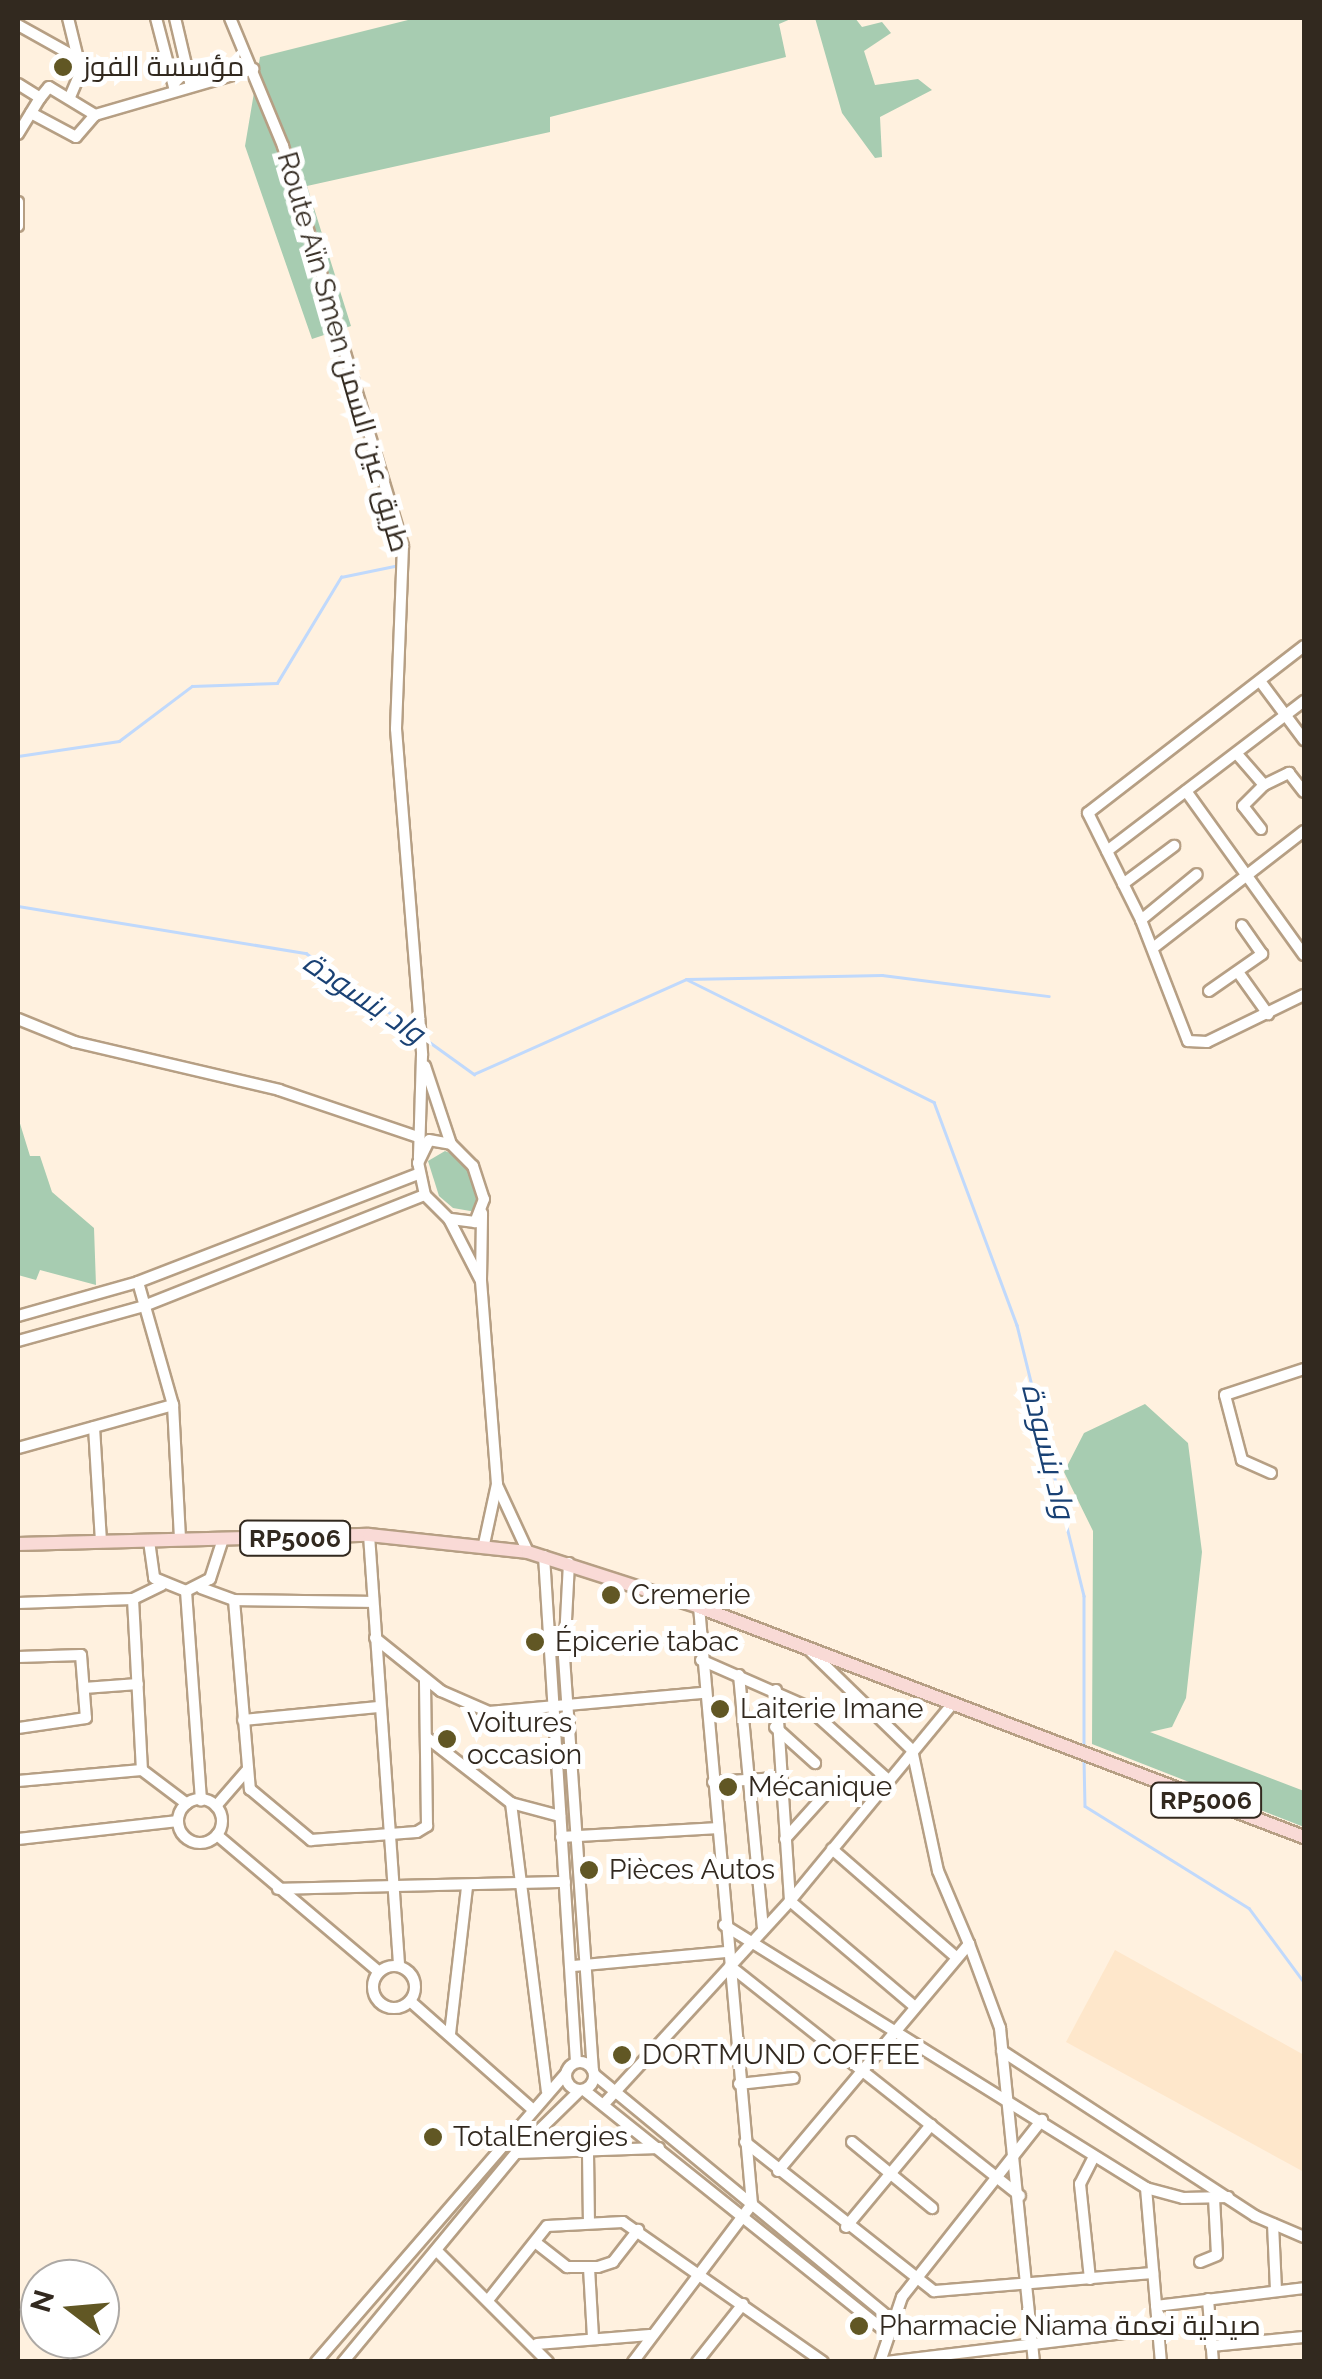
<!DOCTYPE html>
<html>
<head>
<meta charset="utf-8">
<style>
	body { margin:0 }
	#map { position:relative; width:1322px; height:2379px; overflow:hidden; background:#fff1df; font-family:Raleway,Cairo,sans-serif }
	div>[style] { position:absolute }
	.built>* { inset:0; background:#fee7cb }
	.green>* { inset:0; background:#a7ccb1 }
	.stream>* { height:2.5px; margin:-1.25px; padding:0 1.25px; transform-origin:1.25px; border-radius:1.25px; background:#c0d9fc }
	.roads { filter:drop-shadow(2px 0 #b69f84) drop-shadow(-2px 0 #b69f84) drop-shadow(0 2px #b69f84) drop-shadow(0 -2px #b69f84) }
	.minor>* { height:10px; margin:-5px; padding:0 5px; transform-origin:5px; border-radius:5px; background:#fff }
	.minor>.ring { margin:-5px; padding:0; box-sizing:content-box; background:none; border:10px solid #fff; border-radius:50% }
	.major>* { height:12px; margin:-6px; padding:0 6px; transform-origin:6px; border-radius:6px; background:#f9dad6 }
	.dots>* { width:28px; height:28px; translate:-50% -50%; box-sizing:border-box; border:5px solid #fff; border-radius:50% }
	span { translate:-50% -50%; white-space:nowrap; text-align:center; line-height:1.15; -webkit-text-stroke:10px #fff; paint-order:stroke }
	.shield-label span { padding:2px 8px; background:#fff; border:2px solid; border-radius:8px; -webkit-text-stroke-width:0 }
	.shield-label { font-size:25px; color:#32291f; font-weight:700 }
	.poi-label { font-size:28px; color:#32291f }
	.left { translate:0 -50%; text-align:left }
	.street-label { font-size:28px; color:#32291f }
	.water-label { font-size:30px; color:#194174; font-style:italic }
	.frame { position:absolute; inset:0; border:20px solid #32291f; pointer-events:none }
	.north { position:absolute; left:20px; top:2259px; width:100px; height:100px; box-sizing:border-box; background:#fff; border:2px solid #ada9a5; border-radius:50%; rotate:286deg; font-size:28px; font-weight:700; line-height:40px; text-align:center; color:#32291f }
	.north::after { content:''; display:block; margin:auto; width:35px; height:45px; background:#615724; clip-path:polygon(50% 0,100% 100%,50% 72%,0 100%) }
</style>
</head>
<body>
<div id="map">
	<div class="built">
		<i style="clip-path:polygon(1115px 1950px,1304px 2055px,1304px 2172px,1066px 2042px)"></i>
	</div>
	<div class="green">
		<i style="clip-path:polygon(416px 18px,793px 18px,779px 24px,786px 57px,550px 117px,550px 132px,307px 186px,351px 326px,312px 339px,245px 146px,260px 57px)"></i>
		<i style="clip-path:polygon(815px 18px,855px 18px,862px 27px,882px 22px,891px 33px,864px 51px,875px 85px,918px 79px,932px 90px,880px 117px,882px 157px,875px 158px,842px 113px)"></i>
		<i style="clip-path:polygon(18px 1117px,30px 1156px,40px 1156px,52px 1192px,94px 1228px,96px 1285px,40px 1270px,36px 1280px,18px 1275px)"></i>
		<i style="clip-path:polygon(445px 1151px,465px 1159px,482px 1195px,476px 1212px,453px 1208px,439px 1196px,428px 1161px)"></i>
		<i style="clip-path:polygon(1145px 1404px,1188px 1443px,1202px 1552px,1186px 1698px,1172px 1727px,1150px 1732px,1304px 1791px,1304px 1827px,1092px 1744px,1093px 1531px,1064px 1472px,1084px 1433px)"></i>
	</div>
	<div class="stream">
		<i style="left:18px;top:756px;width:102px;rotate:-8.4deg"></i>
		<i style="left:119px;top:741px;width:91px;rotate:-37deg"></i>
		<i style="left:192px;top:686px;width:85px;rotate:-2deg"></i>
		<i style="left:277px;top:683px;width:124px;rotate:-58.9deg"></i>
		<i style="left:341px;top:577px;width:59px;rotate:-11.7deg"></i>
		<i style="left:18px;top:906px;width:292px;rotate:9.3deg"></i>
		<i style="left:306px;top:953px;width:138px;rotate:35.5deg"></i>
		<i style="left:687px;top:979px;width:195px;rotate:-1.2deg"></i>
		<i style="left:882px;top:975px;width:168px;rotate:7.2deg"></i>
		<i style="left:424px;top:1038px;width:62px;rotate:35.8deg"></i>
		<i style="left:474px;top:1074px;width:232px;rotate:-24.1deg"></i>
		<i style="left:686px;top:979px;width:277px;rotate:26.4deg"></i>
		<i style="left:934px;top:1102px;width:238px;rotate:69.6deg"></i>
		<i style="left:1017px;top:1325px;width:279px;rotate:76.1deg"></i>
		<i style="left:1084px;top:1596px;width:150px;rotate:90deg"></i>
		<i style="left:1084px;top:1759px;width:47px;rotate:88.8deg"></i>
		<i style="left:1085px;top:1806px;width:193px;rotate:31.9deg"></i>
		<i style="left:1249px;top:1908px;width:92px;rotate:53.4deg"></i>
	</div>
	<div class="roads">
		<div class="minor">
			<i style="left:68px;top:18px;width:55px;rotate:76.2deg"></i>
			<i style="left:81px;top:71px;width:28px;rotate:113deg"></i>
			<i style="left:156px;top:18px;width:75px;rotate:75.4deg"></i>
			<i style="left:175px;top:18px;width:70px;rotate:76.8deg"></i>
			<i style="left:230px;top:18px;width:139px;rotate:67.5deg"></i>
			<i style="left:283px;top:146px;width:418px;rotate:73.3deg"></i>
			<i style="left:403px;top:546px;width:183px;rotate:92.2deg"></i>
			<i style="left:396px;top:729px;width:327px;rotate:85.4deg"></i>
			<i style="left:422px;top:1055px;width:103px;rotate:91.7deg"></i>
			<i style="left:18px;top:25px;width:70px;rotate:29.1deg"></i>
			<i style="left:18px;top:84px;width:26px;rotate:32deg"></i>
			<i style="left:95px;top:115px;width:165px;rotate:-16.2deg"></i>
			<i style="left:18px;top:134px;width:42px;rotate:-58.6deg"></i>
			<i style="left:40px;top:98px;width:14px;rotate:-51deg"></i>
			<i style="left:49px;top:87px;width:54px;rotate:31.3deg"></i>
			<i style="left:95px;top:115px;width:29px;rotate:131deg"></i>
			<i style="left:76px;top:137px;width:51px;rotate:-151.9deg"></i>
			<i style="left:18px;top:202px;width:24px;rotate:90deg"></i>
			<i style="left:1304px;top:646px;width:273px;rotate:142.3deg"></i>
			<i style="left:1088px;top:813px;width:119px;rotate:63.6deg"></i>
			<i style="left:1141px;top:920px;width:130px;rotate:68.8deg"></i>
			<i style="left:1188px;top:1041px;width:19px;rotate:3deg"></i>
			<i style="left:1207px;top:1042px;width:108px;rotate:-25.9deg"></i>
			<i style="left:1260px;top:681px;width:74px;rotate:53.3deg"></i>
			<i style="left:1237px;top:754px;width:41px;rotate:48.9deg"></i>
			<i style="left:1186px;top:791px;width:202px;rotate:54.3deg"></i>
			<i style="left:1261px;top:829px;width:29px;rotate:-128deg"></i>
			<i style="left:1243px;top:806px;width:30px;rotate:-45deg"></i>
			<i style="left:1264px;top:785px;width:28px;rotate:-26deg"></i>
			<i style="left:1289px;top:773px;width:24px;rotate:52deg"></i>
			<i style="left:1107px;top:851px;width:248px;rotate:-37.3deg"></i>
			<i style="left:1123px;top:884px;width:64px;rotate:-36.7deg"></i>
			<i style="left:1141px;top:920px;width:72px;rotate:-39.4deg"></i>
			<i style="left:1153px;top:948px;width:191px;rotate:-37.8deg"></i>
			<i style="left:1238px;top:972px;width:52px;rotate:54.5deg"></i>
			<i style="left:1209px;top:991px;width:65px;rotate:-34.9deg"></i>
			<i style="left:1262px;top:954px;width:35px;rotate:-125deg"></i>
			<i style="left:18px;top:1019px;width:61px;rotate:22deg"></i>
			<i style="left:75px;top:1042px;width:210px;rotate:13.2deg"></i>
			<i style="left:279px;top:1090px;width:147px;rotate:18.7deg"></i>
			<i style="left:425px;top:1066px;width:82px;rotate:71.6deg"></i>
			<i style="left:429px;top:1140px;width:22px;rotate:10deg"></i>
			<i style="left:451px;top:1144px;width:31px;rotate:45deg"></i>
			<i style="left:473px;top:1166px;width:35px;rotate:72deg"></i>
			<i style="left:484px;top:1199px;width:25px;rotate:111deg"></i>
			<i style="left:475px;top:1222px;width:26px;rotate:-173deg"></i>
			<i style="left:449px;top:1219px;width:34px;rotate:-135deg"></i>
			<i style="left:425px;top:1195px;width:33px;rotate:-102deg"></i>
			<i style="left:418px;top:1163px;width:25px;rotate:-64deg"></i>
			<i style="left:449px;top:1219px;width:70px;rotate:62.7deg"></i>
			<i style="left:481px;top:1281px;width:204px;rotate:85.5deg"></i>
			<i style="left:497px;top:1484px;width:61px;rotate:102.2deg"></i>
			<i style="left:481px;top:1280px;width:67px;rotate:-89.1deg"></i>
			<i style="left:138px;top:1282px;width:128px;rotate:74.1deg"></i>
			<i style="left:173px;top:1405px;width:135px;rotate:87deg"></i>
			<i style="left:18px;top:1316px;width:125px;rotate:-15.8deg"></i>
			<i style="left:138px;top:1282px;width:300px;rotate:-21.1deg"></i>
			<i style="left:18px;top:1341px;width:131px;rotate:-15.5deg"></i>
			<i style="left:144px;top:1306px;width:302px;rotate:-21.6deg"></i>
			<i style="left:94px;top:1427px;width:115px;rotate:86.5deg"></i>
			<i style="left:18px;top:1448px;width:161px;rotate:-15.5deg"></i>
			<i style="left:1271px;top:1473px;width:32px;rotate:-156deg"></i>
			<i style="left:1242px;top:1460px;width:67px;rotate:-104.7deg"></i>
			<i style="left:1225px;top:1395px;width:83px;rotate:-18.2deg"></i>
			<i style="left:497px;top:1485px;width:74px;rotate:65.2deg"></i>
			<i style="left:369px;top:1535px;width:432px;rotate:86deg"></i>
			<i style="left:149px;top:1541px;width:37px;rotate:82deg"></i>
			<i style="left:154px;top:1578px;width:35px;rotate:22deg"></i>
			<i style="left:186px;top:1591px;width:27px;rotate:-27deg"></i>
			<i style="left:210px;top:1579px;width:42px;rotate:-72deg"></i>
			<i style="left:544px;top:1556px;width:507px;rotate:86.38deg"></i>
			<i style="left:569px;top:1563px;width:94px;rotate:93deg"></i>
			<i style="left:564px;top:1657px;width:414px;rotate:86deg"></i>
			<i style="left:201px;top:1588px;width:35px;rotate:20deg"></i>
			<i style="left:234px;top:1600px;width:139px;rotate:0.8deg"></i>
			<i style="left:186px;top:1591px;width:210px;rotate:85.9deg"></i>
			<i style="left:133px;top:1599px;width:171px;rotate:87deg"></i>
			<i style="left:234px;top:1600px;width:190px;rotate:85.2deg"></i>
			<i style="left:250px;top:1789px;width:80px;rotate:39.9deg"></i>
			<i style="left:311px;top:1840px;width:106px;rotate:-4.3deg"></i>
			<i style="left:417px;top:1832px;width:12px;rotate:-31deg"></i>
			<i style="left:427px;top:1826px;width:146px;rotate:-90.8deg"></i>
			<i style="left:18px;top:1603px;width:115px;rotate:-2deg"></i>
			<i style="left:133px;top:1599px;width:32px;rotate:-26deg"></i>
			<i style="left:375px;top:1638px;width:85px;rotate:38.8deg"></i>
			<i style="left:441px;top:1691px;width:52px;rotate:23.6deg"></i>
			<i style="left:489px;top:1712px;width:216px;rotate:-5.1deg"></i>
			<i style="left:18px;top:1657px;width:63px;rotate:-1.8deg"></i>
			<i style="left:81px;top:1655px;width:63px;rotate:85.5deg"></i>
			<i style="left:86px;top:1718px;width:69px;rotate:171.6deg"></i>
			<i style="left:701px;top:1660px;width:115px;rotate:23.7deg"></i>
			<i style="left:806px;top:1706px;width:109px;rotate:42deg"></i>
			<i style="left:739px;top:1675px;width:253px;rotate:84.6deg"></i>
			<i style="left:84px;top:1688px;width:54px;rotate:-4.2deg"></i>
			<i style="left:776px;top:1690px;width:211px;rotate:86.2deg"></i>
			<i style="left:790px;top:1901px;width:164px;rotate:40.3deg"></i>
			<i style="left:243px;top:1720px;width:136px;rotate:-5.5deg"></i>
			<i style="left:775px;top:1727px;width:54px;rotate:42deg"></i>
			<i style="left:426px;top:1737px;width:108px;rotate:37.8deg"></i>
			<i style="left:511px;top:1803px;width:290px;rotate:82.9deg"></i>
			<i style="left:18px;top:1781px;width:124px;rotate:-5.1deg"></i>
			<i style="left:142px;top:1770px;width:56px;rotate:37.1deg"></i>
			<i style="left:713px;top:1782px;width:65px;rotate:-3.5deg"></i>
			<i class="ring" style="left:178px;top:1799px;width:34px;height:34px"></i>
			<i style="left:511px;top:1803px;width:51px;rotate:14.9deg"></i>
			<i style="left:216px;top:1806px;width:49px;rotate:-49.1deg"></i>
			<i style="left:217px;top:1835px;width:212px;rotate:40.2deg"></i>
			<i style="left:561px;top:1837px;width:154px;rotate:-3.3deg"></i>
			<i style="left:18px;top:1839px;width:161px;rotate:-6.4deg"></i>
			<i style="left:785px;top:1839px;width:57px;rotate:-47.9deg"></i>
			<i style="left:832px;top:1849px;width:164px;rotate:41.1deg"></i>
			<i style="left:278px;top:1889px;width:287px;rotate:-1.4deg"></i>
			<i style="left:724px;top:1925px;width:497px;rotate:31.9deg"></i>
			<i style="left:1146px;top:2188px;width:38px;rotate:15deg"></i>
			<i style="left:1183px;top:2198px;width:45px;rotate:-1.3deg"></i>
			<i style="left:969px;top:1944px;width:90px;rotate:69.7deg"></i>
			<i style="left:1000px;top:2028px;width:336px;rotate:84.2deg"></i>
			<i class="ring" style="left:373px;top:1966px;width:32px;height:32px"></i>
			<i style="left:573px;top:1966px;width:154px;rotate:-5.2deg"></i>
			<i style="left:730px;top:1966px;width:370px;rotate:38.4deg"></i>
			<i style="left:410px;top:2001px;width:162px;rotate:41.5deg"></i>
			<i style="left:450px;top:2034px;width:148px;rotate:-83.4deg"></i>
			<i style="left:1002px;top:2051px;width:302px;rotate:33.1deg"></i>
			<i style="left:1255px;top:2216px;width:53px;rotate:23.2deg"></i>
			<i class="ring" style="left:566px;top:2062px;width:18px;height:18px"></i>
			<i style="left:595px;top:2075px;width:384px;rotate:39.5deg"></i>
			<i style="left:739px;top:2084px;width:55px;rotate:-6.2deg"></i>
			<i style="left:584px;top:2090px;width:387px;rotate:38.7deg"></i>
			<i style="left:604px;top:2104px;width:275px;rotate:-47.5deg"></i>
			<i style="left:790px;top:1901px;width:256px;rotate:-50.5deg"></i>
			<i style="left:745px;top:2142px;width:241px;rotate:38.3deg"></i>
			<i style="left:934px;top:2291px;width:220px;rotate:-4.7deg"></i>
			<i style="left:852px;top:2142px;width:104px;rotate:39.5deg"></i>
			<i style="left:516px;top:2153px;width:143px;rotate:-2deg"></i>
			<i style="left:588px;top:2153px;width:69px;rotate:89.2deg"></i>
			<i style="left:778px;top:2171px;width:297px;rotate:-49.9deg"></i>
			<i style="left:969px;top:1944px;width:79px;rotate:-113deg"></i>
			<i style="left:938px;top:1871px;width:124px;rotate:-102.1deg"></i>
			<i style="left:912px;top:1750px;width:144px;rotate:-135.8deg"></i>
			<i style="left:1146px;top:2188px;width:175px;rotate:85.1deg"></i>
			<i style="left:1273px;top:2224px;width:67px;rotate:87.4deg"></i>
			<i style="left:846px;top:2227px;width:133px;rotate:-50.2deg"></i>
			<i style="left:535px;top:2242px;width:41px;rotate:38deg"></i>
			<i style="left:567px;top:2267px;width:31px"></i>
			<i style="left:598px;top:2267px;width:16px;rotate:-18deg"></i>
			<i style="left:613px;top:2262px;width:41px;rotate:-52deg"></i>
			<i style="left:437px;top:2251px;width:157px;rotate:45deg"></i>
			<i style="left:1200px;top:2262px;width:18px;rotate:-22deg"></i>
			<i style="left:1217px;top:2255px;width:57px;rotate:-93deg"></i>
			<i style="left:589px;top:2268px;width:70px;rotate:86.7deg"></i>
			<i style="left:1090px;top:2279px;width:96px;rotate:-96deg"></i>
			<i style="left:1080px;top:2184px;width:28px;rotate:-63deg"></i>
			<i style="left:489px;top:2299px;width:93px;rotate:-51.5deg"></i>
			<i style="left:547px;top:2226px;width:76px;rotate:-3deg"></i>
			<i style="left:623px;top:2222px;width:244px;rotate:35deg"></i>
			<i style="left:1208px;top:2299px;width:63px;rotate:85.5deg"></i>
			<i style="left:1156px;top:2306px;width:149px;rotate:-6.9deg"></i>
			<i style="left:537px;top:2344px;width:113px;rotate:-4.6deg"></i>
			<i style="left:1211px;top:2346px;width:93px;rotate:-5.5deg"></i>
			<i style="left:316px;top:2362px;width:382px;rotate:-49.1deg"></i>
			<i style="left:343px;top:2362px;width:271px;rotate:-50.4deg"></i>
			<i style="left:516px;top:2153px;width:88px;rotate:-44.5deg"></i>
			<i style="left:633px;top:2362px;width:198px;rotate:-53deg"></i>
			<i style="left:752px;top:2204px;width:599px;rotate:-95.07deg"></i>
			<i style="left:697px;top:2362px;width:74px;rotate:-51.6deg"></i>
			<i style="left:880px;top:2362px;width:69px;rotate:-71.3deg"></i>
			<i style="left:902px;top:2297px;width:226px;rotate:-51.7deg"></i>
			<i style="left:885px;top:2362px;width:275px;rotate:-6.9deg"></i>
		</div>
		<div class="major">
			<i style="left:18px;top:1544px;width:351px;rotate:-1.5deg"></i>
			<i style="left:369px;top:1535px;width:160px;rotate:6.1deg"></i>
			<i style="left:528px;top:1552px;width:180px;rotate:17.8deg"></i>
			<i style="left:699px;top:1607px;width:647px;rotate:20.82deg"></i>
		</div>
	</div>
	<div class="dots">
		<i style="left:63px;top:67px;background:#615724"></i>
		<i style="left:611px;top:1595px;background:#615724"></i>
		<i style="left:535px;top:1642px;background:#615724"></i>
		<i style="left:720px;top:1709px;background:#615724"></i>
		<i style="left:447px;top:1739px;background:#615724"></i>
		<i style="left:728px;top:1787px;background:#615724"></i>
		<i style="left:589px;top:1870px;background:#615724"></i>
		<i style="left:622px;top:2055px;background:#615724"></i>
		<i style="left:433px;top:2137px;background:#615724"></i>
		<i style="left:859px;top:2326px;background:#615724"></i>
	</div>
	<div class="shield-label">
		<span style="left:295px;top:1538px">RP5006</span>
		<span style="left:1206px;top:1800px">RP5006</span>
	</div>
	<div class="poi-label">
		<span class="left" style="left:83px;top:67px">مؤسسة الفوز</span>
		<span class="left" style="left:631px;top:1595px">Cremerie</span>
		<span class="left" style="left:555px;top:1642px">Épicerie tabac</span>
		<span class="left" style="left:740px;top:1709px">Laiterie Imane</span>
		<span class="left" style="left:467px;top:1739px">Voitures<br>occasion</span>
		<span class="left" style="left:748px;top:1787px">Mécanique</span>
		<span class="left" style="left:609px;top:1870px">Pièces Autos</span>
		<span class="left" style="left:642px;top:2055px">DORTMUND COFFEE</span>
		<span class="left" style="left:453px;top:2137px">TotalEnergies</span>
		<span class="left" style="left:879px;top:2326px">Pharmacie Niama صيدلية نعمة</span>
	</div>
	<div class="street-label">
		<span style="left:343px;top:352px;rotate:74deg">Route Aïn Smen طريق عين السمن</span>
	</div>
	<div class="water-label">
		<span style="left:364px;top:998px;rotate:34deg">واد بنسودة</span>
		<span style="left:1048px;top:1451px;rotate:76deg">واد بنسودة</span>
	</div>
	<div class="frame"></div>
	<div class="north">N</div>
</div>
</body>
</html>
